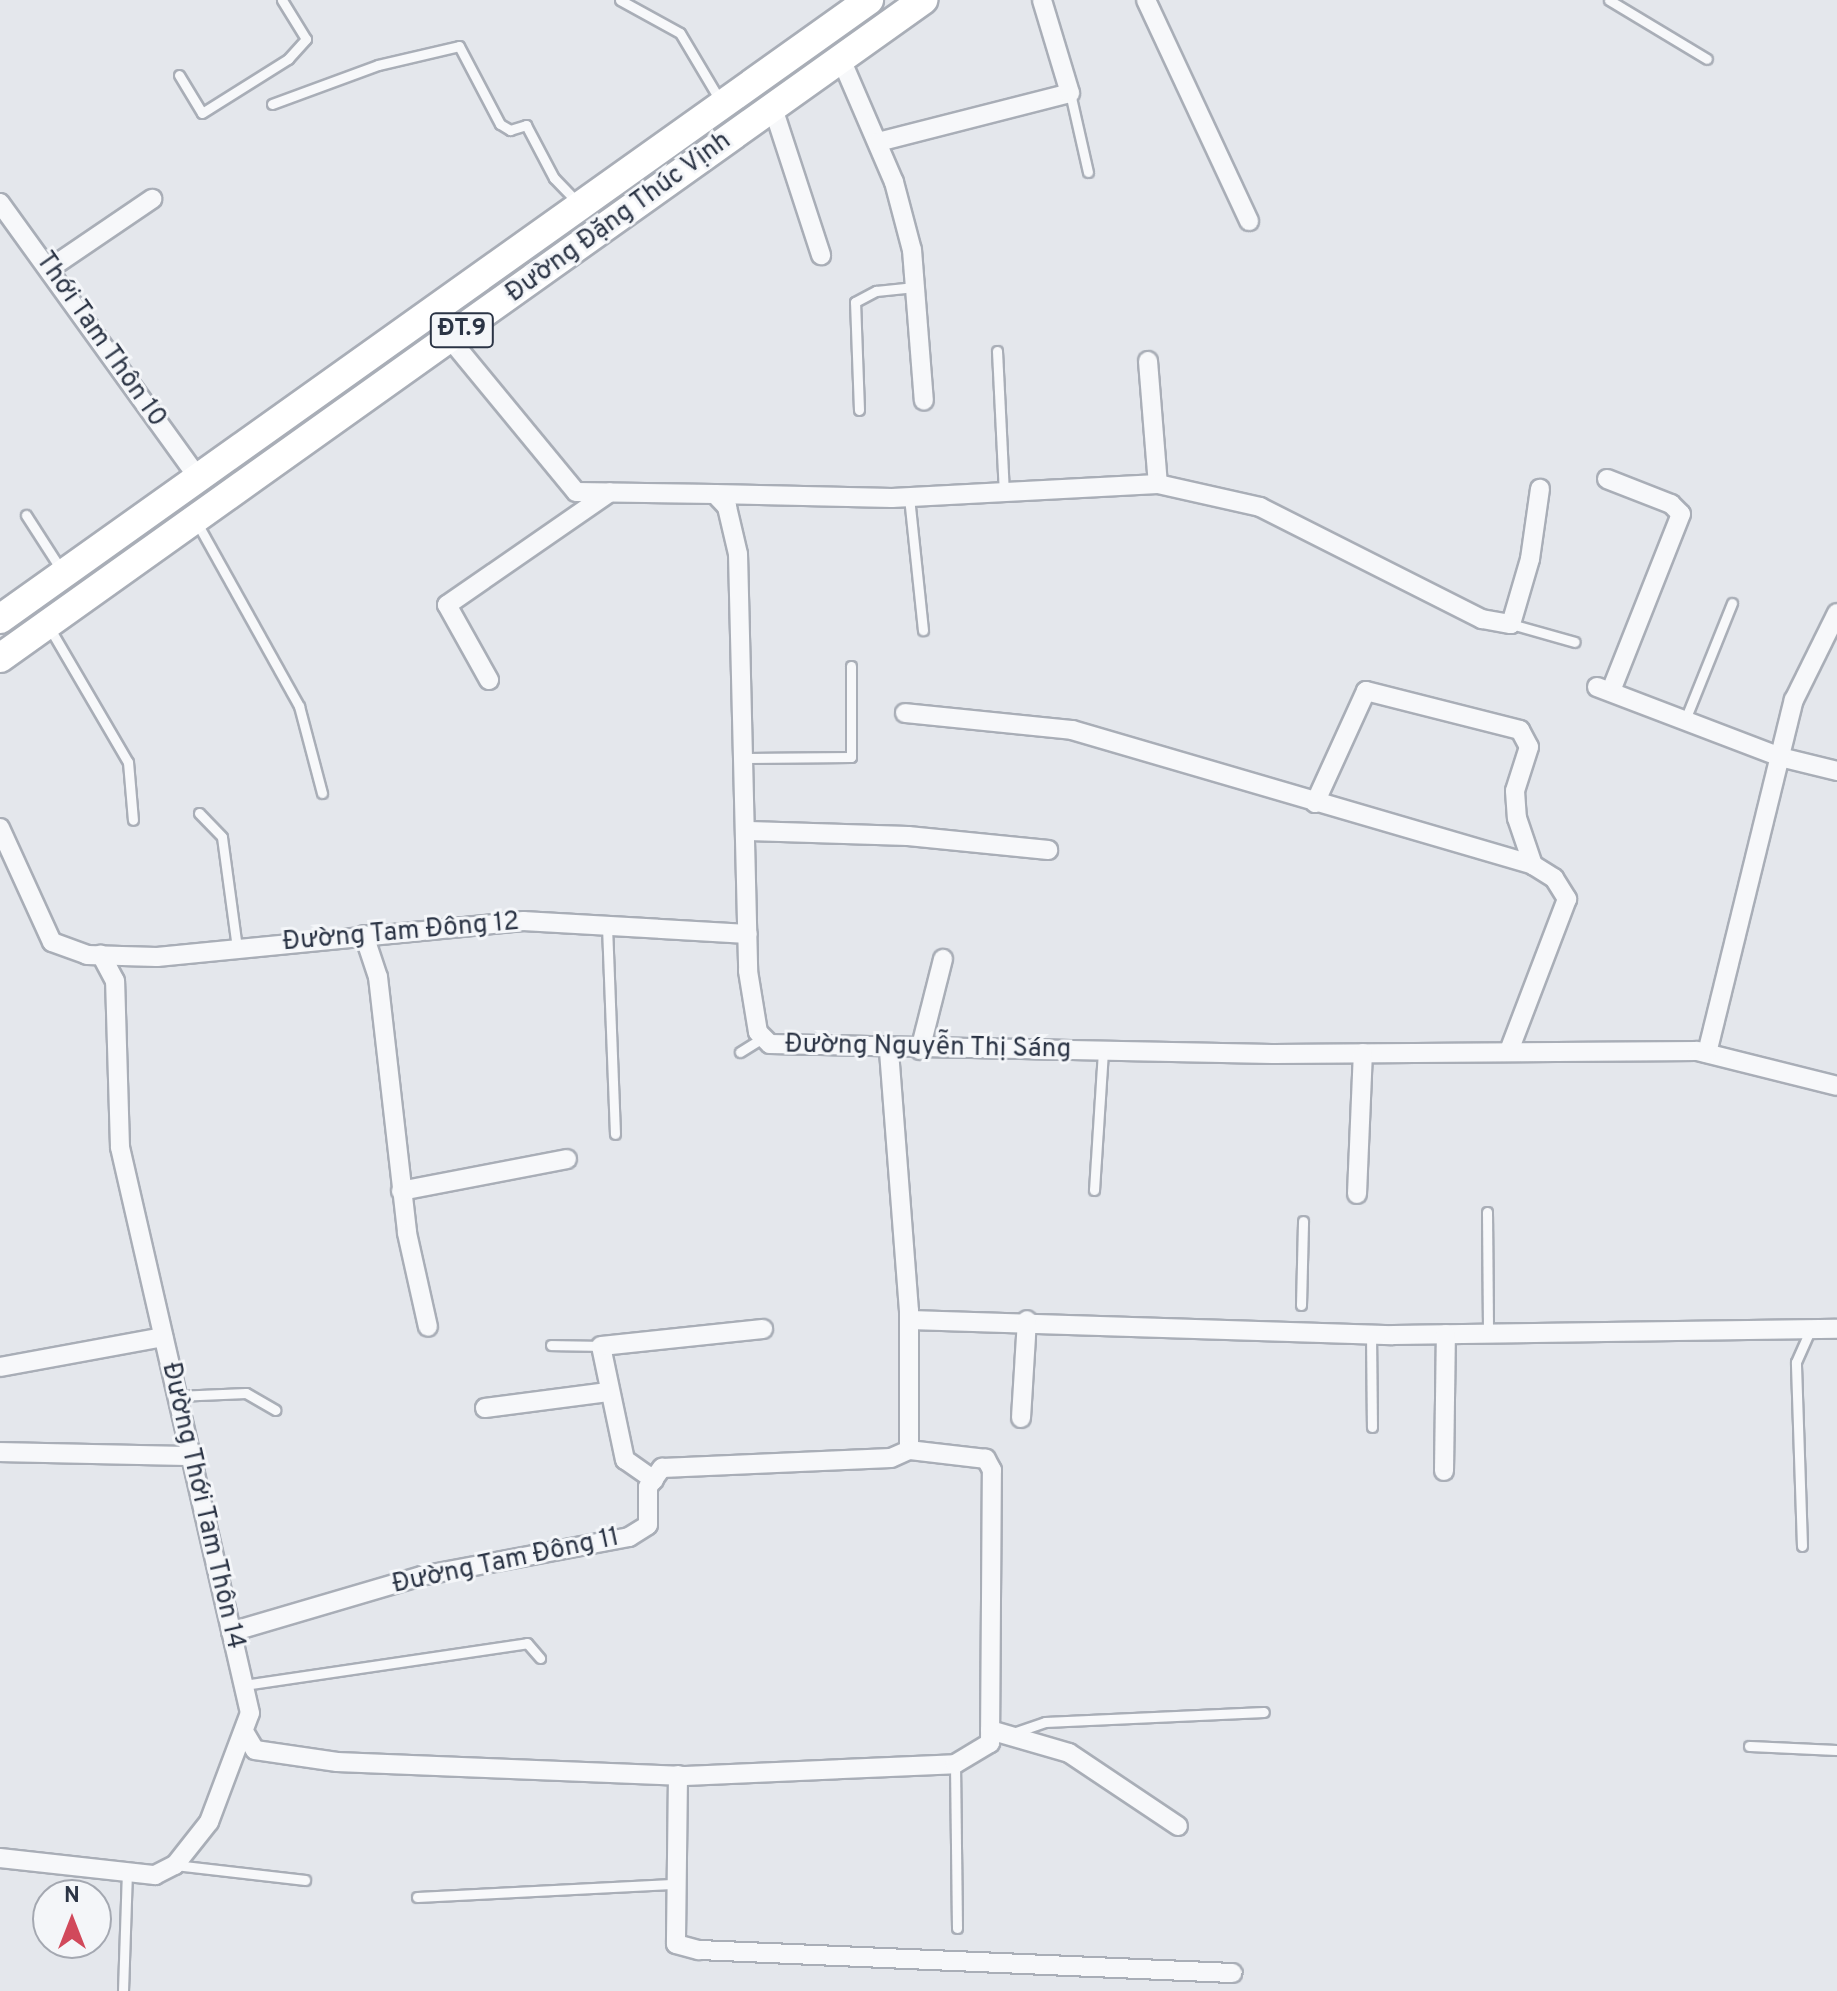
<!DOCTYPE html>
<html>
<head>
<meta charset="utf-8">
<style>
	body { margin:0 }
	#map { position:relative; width:1837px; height:1991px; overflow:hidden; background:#e4e7ec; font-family:Overpass,sans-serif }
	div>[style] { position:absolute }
	.roads { filter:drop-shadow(2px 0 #a9aeb7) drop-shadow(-2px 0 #a9aeb7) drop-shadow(0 2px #a9aeb7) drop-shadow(0 -2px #a9aeb7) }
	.lane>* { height:9px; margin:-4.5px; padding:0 4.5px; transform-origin:4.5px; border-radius:4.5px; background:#f7f8fa }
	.street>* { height:18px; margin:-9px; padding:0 9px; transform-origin:9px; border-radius:9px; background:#f7f8fa }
	.primary>* { height:28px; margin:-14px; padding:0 14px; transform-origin:14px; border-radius:14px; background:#fff }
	span { translate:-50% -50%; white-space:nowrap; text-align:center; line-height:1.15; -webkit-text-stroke:6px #f4f6f9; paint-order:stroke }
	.shield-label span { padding:2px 6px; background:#f4f6f9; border:2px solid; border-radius:6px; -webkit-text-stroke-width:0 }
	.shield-label { font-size:24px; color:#2b3445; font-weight:700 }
	.street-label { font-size:26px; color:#2b3445 }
	.north { position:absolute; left:32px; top:1879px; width:80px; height:80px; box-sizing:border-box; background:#f4f6f9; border:2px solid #a4a8b1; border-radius:50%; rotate:0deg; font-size:22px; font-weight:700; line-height:32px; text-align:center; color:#2b3445 }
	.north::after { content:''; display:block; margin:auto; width:28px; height:36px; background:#d1495b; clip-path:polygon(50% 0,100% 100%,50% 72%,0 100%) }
</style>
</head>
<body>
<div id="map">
	<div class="roads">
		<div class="lane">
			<i style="left:620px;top:0;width:68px;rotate:28.8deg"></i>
			<i style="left:680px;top:33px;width:80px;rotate:59.3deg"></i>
			<i style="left:1609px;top:0;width:114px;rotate:31deg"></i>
			<i style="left:179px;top:75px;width:44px;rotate:58.8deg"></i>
			<i style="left:202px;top:113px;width:102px;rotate:-32.1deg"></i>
			<i style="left:288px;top:59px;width:27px;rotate:-48deg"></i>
			<i style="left:306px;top:39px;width:46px;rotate:-121.6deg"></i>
			<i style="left:1070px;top:93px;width:81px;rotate:77.2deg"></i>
			<i style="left:272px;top:104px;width:113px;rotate:-20.2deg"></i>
			<i style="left:378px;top:65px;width:83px;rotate:-13.2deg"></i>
			<i style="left:459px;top:46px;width:88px;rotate:62.3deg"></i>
			<i style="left:500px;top:124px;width:12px;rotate:31deg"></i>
			<i style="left:510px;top:130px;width:17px;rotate:-17deg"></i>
			<i style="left:526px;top:125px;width:60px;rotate:62.2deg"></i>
			<i style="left:554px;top:178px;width:36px;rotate:46deg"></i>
			<i style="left:997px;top:351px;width:142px;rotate:87.2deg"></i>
			<i style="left:859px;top:410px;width:108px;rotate:-92.1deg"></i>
			<i style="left:855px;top:302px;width:24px;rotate:-28deg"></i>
			<i style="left:876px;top:291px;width:39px;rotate:-6deg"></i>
			<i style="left:909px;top:497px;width:134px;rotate:84deg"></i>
			<i style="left:26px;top:515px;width:67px;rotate:57.3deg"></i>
			<i style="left:196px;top:521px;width:212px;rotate:60.9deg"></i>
			<i style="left:299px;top:706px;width:90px;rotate:75.2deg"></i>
			<i style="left:1511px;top:624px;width:66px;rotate:15.7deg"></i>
			<i style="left:49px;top:627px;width:156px;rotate:59.7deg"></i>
			<i style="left:128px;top:762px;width:58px;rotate:85.1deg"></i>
			<i style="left:1685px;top:720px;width:126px;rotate:-68.1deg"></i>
			<i style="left:747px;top:758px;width:104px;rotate:-0.6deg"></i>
			<i style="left:851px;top:757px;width:91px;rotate:-90deg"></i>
			<i style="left:199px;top:813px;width:33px;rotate:46deg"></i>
			<i style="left:222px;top:837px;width:112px;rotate:82.3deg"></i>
			<i style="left:607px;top:926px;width:208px;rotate:87.8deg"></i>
			<i style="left:740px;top:1052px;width:26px;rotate:-32deg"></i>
			<i style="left:1094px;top:1190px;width:138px;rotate:-86.3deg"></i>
			<i style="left:1487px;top:1212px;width:121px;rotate:89.5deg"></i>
			<i style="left:1301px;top:1305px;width:84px;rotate:-88.6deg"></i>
			<i style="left:1371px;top:1334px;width:93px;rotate:89.4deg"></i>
			<i style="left:551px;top:1345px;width:50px;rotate:1.1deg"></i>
			<i style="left:176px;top:1396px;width:70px;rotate:-2.5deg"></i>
			<i style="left:246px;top:1393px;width:34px;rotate:30deg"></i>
			<i style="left:1802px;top:1546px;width:184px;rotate:-91.9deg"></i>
			<i style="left:1796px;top:1362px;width:35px;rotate:-66deg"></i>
			<i style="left:244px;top:1685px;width:286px;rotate:-8.4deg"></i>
			<i style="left:527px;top:1643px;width:20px;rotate:49deg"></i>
			<i style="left:1013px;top:1733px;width:34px;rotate:-19deg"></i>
			<i style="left:1045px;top:1722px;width:219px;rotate:-2.6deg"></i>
			<i style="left:1749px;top:1746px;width:88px;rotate:2.6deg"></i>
			<i style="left:955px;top:1764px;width:164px;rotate:89.3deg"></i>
			<i style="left:175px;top:1865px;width:131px;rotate:6.6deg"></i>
			<i style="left:417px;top:1897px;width:260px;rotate:-2.9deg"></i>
			<i style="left:123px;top:1991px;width:118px;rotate:-88.1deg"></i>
		</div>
		<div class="street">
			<i style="left:1146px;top:0;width:244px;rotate:65deg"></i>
			<i style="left:841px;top:59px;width:134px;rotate:66.7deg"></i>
			<i style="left:894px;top:182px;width:70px;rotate:75.2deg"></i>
			<i style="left:912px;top:250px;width:151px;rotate:85.5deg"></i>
			<i style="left:773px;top:108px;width:155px;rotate:71.9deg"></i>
			<i style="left:878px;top:142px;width:198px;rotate:-14.3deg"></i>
			<i style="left:1070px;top:93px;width:97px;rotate:-106.8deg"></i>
			<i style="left:0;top:203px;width:339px;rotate:54.2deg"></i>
			<i style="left:49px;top:269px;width:125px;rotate:-34.2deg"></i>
			<i style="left:450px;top:339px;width:198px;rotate:50.5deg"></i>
			<i style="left:576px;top:492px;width:139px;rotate:0.8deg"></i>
			<i style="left:715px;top:494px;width:18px;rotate:47deg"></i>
			<i style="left:727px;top:507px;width:48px;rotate:76.8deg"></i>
			<i style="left:738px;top:554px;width:417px;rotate:88.6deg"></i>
			<i style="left:748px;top:971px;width:62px;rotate:80.7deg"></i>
			<i style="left:758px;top:1032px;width:17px;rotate:45deg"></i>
			<i style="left:770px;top:1044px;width:504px;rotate:1.14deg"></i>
			<i style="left:1274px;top:1054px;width:423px;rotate:-0.4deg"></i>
			<i style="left:1697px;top:1051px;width:144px;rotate:14deg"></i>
			<i style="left:1148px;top:361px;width:123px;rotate:85.4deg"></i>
			<i style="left:1607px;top:479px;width:69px;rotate:21.3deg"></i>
			<i style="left:1671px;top:504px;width:14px;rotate:45deg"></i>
			<i style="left:1681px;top:514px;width:190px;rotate:111.6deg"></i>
			<i style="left:715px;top:494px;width:177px;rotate:1.3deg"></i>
			<i style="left:892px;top:498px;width:266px;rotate:-3deg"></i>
			<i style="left:1158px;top:484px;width:105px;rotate:12.7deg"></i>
			<i style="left:1260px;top:507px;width:249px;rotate:26.8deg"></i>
			<i style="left:1482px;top:619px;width:29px;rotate:10deg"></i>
			<i style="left:1511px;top:624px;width:68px;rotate:-73.7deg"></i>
			<i style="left:1530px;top:559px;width:71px;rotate:-81.9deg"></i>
			<i style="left:489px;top:680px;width:86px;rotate:-119.2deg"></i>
			<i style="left:447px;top:605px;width:198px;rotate:-34.7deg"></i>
			<i style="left:1597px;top:687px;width:196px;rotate:20.9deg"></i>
			<i style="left:1780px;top:757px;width:59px;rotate:13.8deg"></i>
			<i style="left:905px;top:713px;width:168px;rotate:5.8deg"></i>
			<i style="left:1072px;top:730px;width:480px;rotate:16.3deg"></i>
			<i style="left:1533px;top:865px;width:25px;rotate:32deg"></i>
			<i style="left:1554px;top:878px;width:25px;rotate:58deg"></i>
			<i style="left:1567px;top:899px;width:163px;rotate:110.9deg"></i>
			<i style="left:1315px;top:803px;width:123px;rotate:-65.5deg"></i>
			<i style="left:1366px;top:691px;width:159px;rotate:14.2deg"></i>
			<i style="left:1520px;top:730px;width:19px;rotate:62deg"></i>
			<i style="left:1529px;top:747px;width:46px;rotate:107.7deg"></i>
			<i style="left:1515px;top:791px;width:27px;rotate:86deg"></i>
			<i style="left:1517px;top:818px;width:50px;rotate:71.2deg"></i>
			<i style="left:0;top:828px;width:125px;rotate:65.5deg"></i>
			<i style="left:52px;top:942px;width:37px;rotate:20deg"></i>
			<i style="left:87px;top:955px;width:70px;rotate:1.6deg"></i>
			<i style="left:157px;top:957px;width:368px;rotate:-5.6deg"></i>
			<i style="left:523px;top:921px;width:225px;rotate:3.3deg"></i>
			<i style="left:749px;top:831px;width:159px;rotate:1.8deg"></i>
			<i style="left:908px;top:836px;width:141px;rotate:5.7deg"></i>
			<i style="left:364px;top:935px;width:44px;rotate:71.6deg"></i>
			<i style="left:378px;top:977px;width:258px;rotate:83.5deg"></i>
			<i style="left:407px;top:1233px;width:96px;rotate:77.4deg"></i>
			<i style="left:920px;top:1050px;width:94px;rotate:-75.8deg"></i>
			<i style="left:1707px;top:1053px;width:364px;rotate:-76.2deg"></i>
			<i style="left:1794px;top:700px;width:97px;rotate:-63.7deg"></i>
			<i style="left:401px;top:1191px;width:169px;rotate:-10.9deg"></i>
			<i style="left:1357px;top:1194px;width:141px;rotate:-87.6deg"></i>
			<i style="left:910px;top:1320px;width:483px;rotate:1.8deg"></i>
			<i style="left:1393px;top:1335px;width:444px;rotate:-0.8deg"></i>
			<i style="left:0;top:1367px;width:166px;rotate:-10.4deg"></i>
			<i style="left:485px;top:1408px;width:124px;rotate:-7.4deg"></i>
			<i style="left:1021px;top:1418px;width:98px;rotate:-86.5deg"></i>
			<i style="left:0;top:1452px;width:189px;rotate:1.2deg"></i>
			<i style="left:1444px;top:1471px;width:137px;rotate:-89.2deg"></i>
			<i style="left:654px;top:1480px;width:35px;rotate:-145deg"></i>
			<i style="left:625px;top:1460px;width:116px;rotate:-101.9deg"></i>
			<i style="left:601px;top:1346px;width:163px;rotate:-6deg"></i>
			<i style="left:231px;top:1632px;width:198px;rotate:-16.4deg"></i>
			<i style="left:421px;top:1576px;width:212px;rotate:-10.6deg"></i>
			<i style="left:629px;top:1537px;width:22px;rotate:-32deg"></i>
			<i style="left:648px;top:1525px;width:38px;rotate:-90deg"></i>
			<i style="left:648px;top:1487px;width:24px;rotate:-54deg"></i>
			<i style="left:662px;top:1468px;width:229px;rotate:-2.5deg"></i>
			<i style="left:891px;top:1458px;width:20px;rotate:-24deg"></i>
			<i style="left:909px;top:1450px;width:139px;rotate:-90deg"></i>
			<i style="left:909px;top:1311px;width:262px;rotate:-94.4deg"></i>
			<i style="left:990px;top:1730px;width:82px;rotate:16.2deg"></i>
			<i style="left:1069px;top:1753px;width:131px;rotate:33.8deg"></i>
			<i style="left:246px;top:1735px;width:17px;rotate:59deg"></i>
			<i style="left:255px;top:1750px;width:83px;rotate:8.3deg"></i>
			<i style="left:337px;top:1762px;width:348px;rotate:2.3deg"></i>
			<i style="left:685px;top:1776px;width:270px;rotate:-2.5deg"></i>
			<i style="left:955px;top:1764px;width:41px;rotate:-31deg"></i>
			<i style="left:990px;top:1743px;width:273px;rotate:-89.6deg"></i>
			<i style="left:992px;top:1470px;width:13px;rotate:-119deg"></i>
			<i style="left:986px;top:1459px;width:78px;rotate:-173.3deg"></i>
			<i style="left:678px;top:1775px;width:169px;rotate:90.7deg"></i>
			<i style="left:676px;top:1944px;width:24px;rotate:15deg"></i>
			<i style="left:699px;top:1950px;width:534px;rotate:2.47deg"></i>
			<i style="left:0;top:1858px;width:156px;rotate:6.3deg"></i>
			<i style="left:155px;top:1875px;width:22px;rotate:-27deg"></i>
			<i style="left:175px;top:1865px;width:55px;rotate:-51.7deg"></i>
			<i style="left:209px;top:1822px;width:116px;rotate:-69.4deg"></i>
			<i style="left:250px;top:1713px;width:581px;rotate:-102.94deg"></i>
			<i style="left:120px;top:1147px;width:166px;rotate:-91.7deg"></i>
			<i style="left:115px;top:981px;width:30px;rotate:-118deg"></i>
		</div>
		<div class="primary">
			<i style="left:0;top:619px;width:1067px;rotate:-35.46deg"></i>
			<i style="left:0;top:658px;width:1134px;rotate:-35.48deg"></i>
		</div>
	</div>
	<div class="shield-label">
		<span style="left:462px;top:330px">ĐT.9</span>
	</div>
	<div class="street-label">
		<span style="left:619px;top:218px;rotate:-36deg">Đường Đặng Thúc Vịnh</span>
		<span style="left:100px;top:340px;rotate:55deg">Thới Tam Thôn 10</span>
		<span style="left:401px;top:933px;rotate:-5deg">Đường Tam Đông 12</span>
		<span style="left:928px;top:1048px;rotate:1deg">Đường Nguyễn Thị Sáng</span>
		<span style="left:202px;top:1506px;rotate:77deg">Đường Thới Tam Thôn 14</span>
		<span style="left:506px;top:1562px;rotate:-12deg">Đường Tam Đông 11</span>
	</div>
	<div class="north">N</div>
</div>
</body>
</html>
